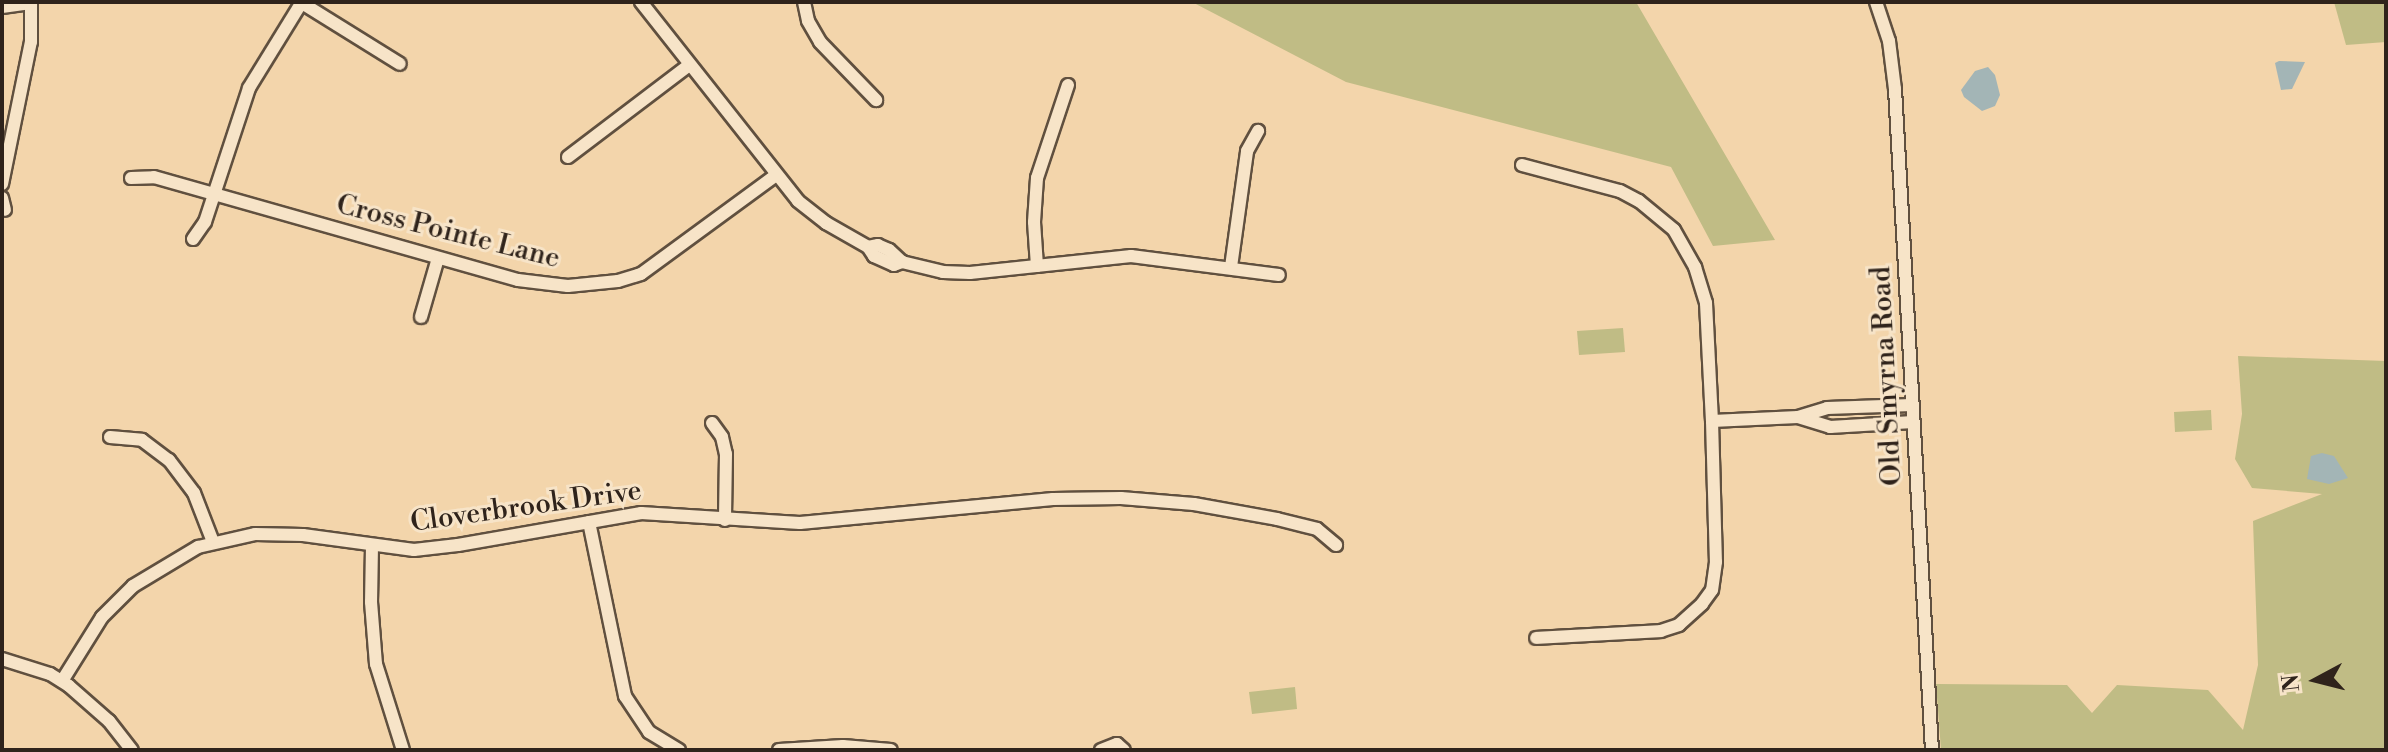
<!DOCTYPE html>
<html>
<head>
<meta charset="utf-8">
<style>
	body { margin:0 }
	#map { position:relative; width:2388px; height:752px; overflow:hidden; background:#f3d5ab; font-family:"Libre Bodoni",serif }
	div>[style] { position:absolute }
	.green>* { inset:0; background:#c0bc85 }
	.water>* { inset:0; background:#a3b5b6 }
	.roads { filter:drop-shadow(2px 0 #60503f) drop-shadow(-2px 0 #60503f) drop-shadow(0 2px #60503f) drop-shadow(0 -2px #60503f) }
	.minor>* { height:12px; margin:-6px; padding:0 6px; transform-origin:6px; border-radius:6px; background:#f7e4c8 }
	span { translate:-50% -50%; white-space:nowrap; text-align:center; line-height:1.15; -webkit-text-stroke:6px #f7e4c8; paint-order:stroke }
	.street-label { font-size:28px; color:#2f231b }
	.frame { position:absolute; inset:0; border:4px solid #2f231b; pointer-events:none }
	.north { position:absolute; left:2276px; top:640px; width:80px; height:80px; -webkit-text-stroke:6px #f7e4c8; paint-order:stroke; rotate:263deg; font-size:22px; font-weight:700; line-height:32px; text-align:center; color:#2f231b }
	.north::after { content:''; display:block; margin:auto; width:28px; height:36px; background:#2f231b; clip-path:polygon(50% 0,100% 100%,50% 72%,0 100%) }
</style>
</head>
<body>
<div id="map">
	<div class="green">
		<i style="clip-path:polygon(1192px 2px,1636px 2px,1775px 240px,1713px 246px,1671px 167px,1346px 82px)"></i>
		<i style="clip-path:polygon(2334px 2px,2386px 2px,2386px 42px,2346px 45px)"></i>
		<i style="clip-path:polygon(1623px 328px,1625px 352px,1579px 355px,1577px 331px)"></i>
		<i style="clip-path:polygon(2238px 356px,2386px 361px,2386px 750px,1941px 750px,1936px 684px,2067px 685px,2092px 713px,2117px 685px,2208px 690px,2243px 730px,2258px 665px,2253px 521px,2322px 494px,2252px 488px,2235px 459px,2242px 414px)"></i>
		<i style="clip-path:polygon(2211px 410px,2212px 430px,2175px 432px,2174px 412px)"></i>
		<i style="clip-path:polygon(1295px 687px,1297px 709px,1252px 714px,1249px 692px)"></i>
	</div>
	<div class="water">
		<i style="clip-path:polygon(2279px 61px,2305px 62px,2292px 89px,2281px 90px,2275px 63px)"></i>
		<i style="clip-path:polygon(1988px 67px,1995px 75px,2000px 95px,1995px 106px,1982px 111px,1964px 97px,1961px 90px,1975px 71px)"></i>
		<i style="clip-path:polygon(2322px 453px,2334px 456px,2348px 478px,2329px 484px,2307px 479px,2311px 456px)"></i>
	</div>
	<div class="roads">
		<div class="minor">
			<i style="left:641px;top:2px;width:253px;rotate:51.7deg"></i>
			<i style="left:798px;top:201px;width:36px;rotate:38deg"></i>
			<i style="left:826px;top:223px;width:48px;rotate:29.7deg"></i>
			<i style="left:868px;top:247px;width:11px;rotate:56deg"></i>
			<i style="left:874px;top:256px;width:22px;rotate:24deg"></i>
			<i style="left:894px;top:265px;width:9px;rotate:-21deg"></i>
			<i style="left:902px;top:262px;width:18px;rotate:-137deg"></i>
			<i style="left:889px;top:250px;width:12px;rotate:-156deg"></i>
			<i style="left:878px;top:245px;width:10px;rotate:169deg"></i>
			<i style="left:804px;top:2px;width:19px;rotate:78deg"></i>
			<i style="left:808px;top:21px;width:24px;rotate:60deg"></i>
			<i style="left:820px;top:42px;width:81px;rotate:46deg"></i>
			<i style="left:1876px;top:2px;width:41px;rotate:71.6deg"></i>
			<i style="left:1889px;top:41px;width:48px;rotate:82.9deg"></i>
			<i style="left:1895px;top:89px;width:662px;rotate:86.8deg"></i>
			<i style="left:302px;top:3px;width:115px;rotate:31.9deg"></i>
			<i style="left:2px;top:7px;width:29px;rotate:-8deg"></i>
			<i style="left:568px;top:157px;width:152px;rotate:-37.2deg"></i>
			<i style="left:1522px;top:165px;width:101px;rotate:14.9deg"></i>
			<i style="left:1620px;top:191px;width:21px;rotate:28deg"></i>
			<i style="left:1639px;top:201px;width:45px;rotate:39.6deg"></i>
			<i style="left:1674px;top:230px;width:43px;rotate:60.4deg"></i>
			<i style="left:1695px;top:267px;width:38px;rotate:73deg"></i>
			<i style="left:1706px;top:303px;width:118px;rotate:87.1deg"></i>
			<i style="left:1712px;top:421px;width:141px;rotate:88.4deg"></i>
			<i style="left:1716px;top:562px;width:28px;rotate:98deg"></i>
			<i style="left:1712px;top:590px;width:17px;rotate:126deg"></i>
			<i style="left:1702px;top:604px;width:31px;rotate:138deg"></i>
			<i style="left:1679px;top:625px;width:19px;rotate:162deg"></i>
			<i style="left:1661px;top:631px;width:125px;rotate:176.8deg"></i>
			<i style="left:131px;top:178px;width:23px;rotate:-2deg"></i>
			<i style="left:154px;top:177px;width:378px;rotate:15.8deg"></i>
			<i style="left:518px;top:280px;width:50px;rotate:6.8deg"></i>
			<i style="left:568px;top:286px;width:50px;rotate:-5.7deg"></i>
			<i style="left:618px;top:281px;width:24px;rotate:-17deg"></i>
			<i style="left:641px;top:274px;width:166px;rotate:-36.2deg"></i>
			<i style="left:2px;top:184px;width:145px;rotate:-78.5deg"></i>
			<i style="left:31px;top:42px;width:40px;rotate:-90deg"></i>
			<i style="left:2px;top:198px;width:12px;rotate:76deg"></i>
			<i style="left:193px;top:239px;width:21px;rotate:-55deg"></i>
			<i style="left:205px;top:222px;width:141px;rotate:-71.8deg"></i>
			<i style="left:249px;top:88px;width:101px;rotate:-58.4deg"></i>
			<i style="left:902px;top:262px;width:42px;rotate:13.7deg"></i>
			<i style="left:943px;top:272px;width:27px;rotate:2deg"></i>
			<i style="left:970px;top:273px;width:162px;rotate:-6deg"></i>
			<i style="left:1131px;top:256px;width:149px;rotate:7.3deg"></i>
			<i style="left:1037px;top:266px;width:44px;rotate:-93.9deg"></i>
			<i style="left:1034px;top:222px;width:44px;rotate:-86.1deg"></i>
			<i style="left:1037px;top:178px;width:98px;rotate:-71.6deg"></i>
			<i style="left:1231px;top:267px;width:117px;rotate:-82.1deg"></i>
			<i style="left:1247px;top:151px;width:23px;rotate:-61deg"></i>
			<i style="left:421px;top:317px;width:61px;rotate:-73.9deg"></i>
			<i style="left:1798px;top:417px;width:34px;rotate:17deg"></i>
			<i style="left:1830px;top:427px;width:83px;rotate:-3.4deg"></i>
			<i style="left:1712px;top:421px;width:86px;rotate:-2.7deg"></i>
			<i style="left:1798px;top:417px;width:30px;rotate:-17deg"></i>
			<i style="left:1827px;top:408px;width:85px;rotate:-2deg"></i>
			<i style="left:712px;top:423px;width:17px;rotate:54deg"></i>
			<i style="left:722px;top:437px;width:17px;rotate:77deg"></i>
			<i style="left:726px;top:454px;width:66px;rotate:90.9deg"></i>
			<i style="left:110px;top:437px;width:32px;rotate:5deg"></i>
			<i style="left:142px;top:440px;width:34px;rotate:37deg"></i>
			<i style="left:169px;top:460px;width:41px;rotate:52.9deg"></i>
			<i style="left:194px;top:493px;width:53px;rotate:68.8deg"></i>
			<i style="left:589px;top:522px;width:178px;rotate:78.3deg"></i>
			<i style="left:625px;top:696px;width:43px;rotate:56.3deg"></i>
			<i style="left:649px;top:732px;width:35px;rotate:31deg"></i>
			<i style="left:372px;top:546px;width:56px;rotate:91deg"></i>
			<i style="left:371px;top:602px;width:62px;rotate:85.4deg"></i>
			<i style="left:376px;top:664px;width:90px;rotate:72.6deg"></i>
			<i style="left:2px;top:659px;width:50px;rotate:17.4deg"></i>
			<i style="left:50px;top:674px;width:22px;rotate:32deg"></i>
			<i style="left:69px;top:686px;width:53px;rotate:41.2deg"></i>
			<i style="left:109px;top:721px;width:37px;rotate:52deg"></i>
			<i style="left:62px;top:681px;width:75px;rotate:-58deg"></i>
			<i style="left:102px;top:617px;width:44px;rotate:-45deg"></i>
			<i style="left:133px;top:586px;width:76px;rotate:-31deg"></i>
			<i style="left:198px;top:547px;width:58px;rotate:-12.8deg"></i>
			<i style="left:255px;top:534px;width:48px;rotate:1.2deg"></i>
			<i style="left:303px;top:535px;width:112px;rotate:7.7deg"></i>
			<i style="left:414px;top:550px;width:44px;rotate:-6.5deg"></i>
			<i style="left:458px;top:545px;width:186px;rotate:-9.9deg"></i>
			<i style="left:641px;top:513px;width:159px;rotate:3.6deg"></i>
			<i style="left:800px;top:523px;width:254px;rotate:-5.4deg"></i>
			<i style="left:1053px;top:499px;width:68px;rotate:-0.8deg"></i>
			<i style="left:1121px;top:498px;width:73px;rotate:4.7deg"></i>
			<i style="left:1194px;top:504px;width:84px;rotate:10.2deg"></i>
			<i style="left:1277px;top:519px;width:41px;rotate:14deg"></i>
			<i style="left:1317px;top:529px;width:25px;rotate:40deg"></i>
			<i style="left:779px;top:750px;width:64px;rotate:-3.6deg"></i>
			<i style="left:843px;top:746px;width:48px;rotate:4.8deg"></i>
			<i style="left:1101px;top:750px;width:17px;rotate:-21deg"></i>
			<i style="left:1117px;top:744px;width:9px;rotate:41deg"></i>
		</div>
	</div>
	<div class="street-label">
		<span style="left:448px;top:232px;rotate:14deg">Cross Pointe Lane</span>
		<span style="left:1887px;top:376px;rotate:-93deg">Old Smyrna Road</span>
		<span style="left:526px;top:507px;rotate:-8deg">Cloverbrook Drive</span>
	</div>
	<div class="frame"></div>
	<div class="north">N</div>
</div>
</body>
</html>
